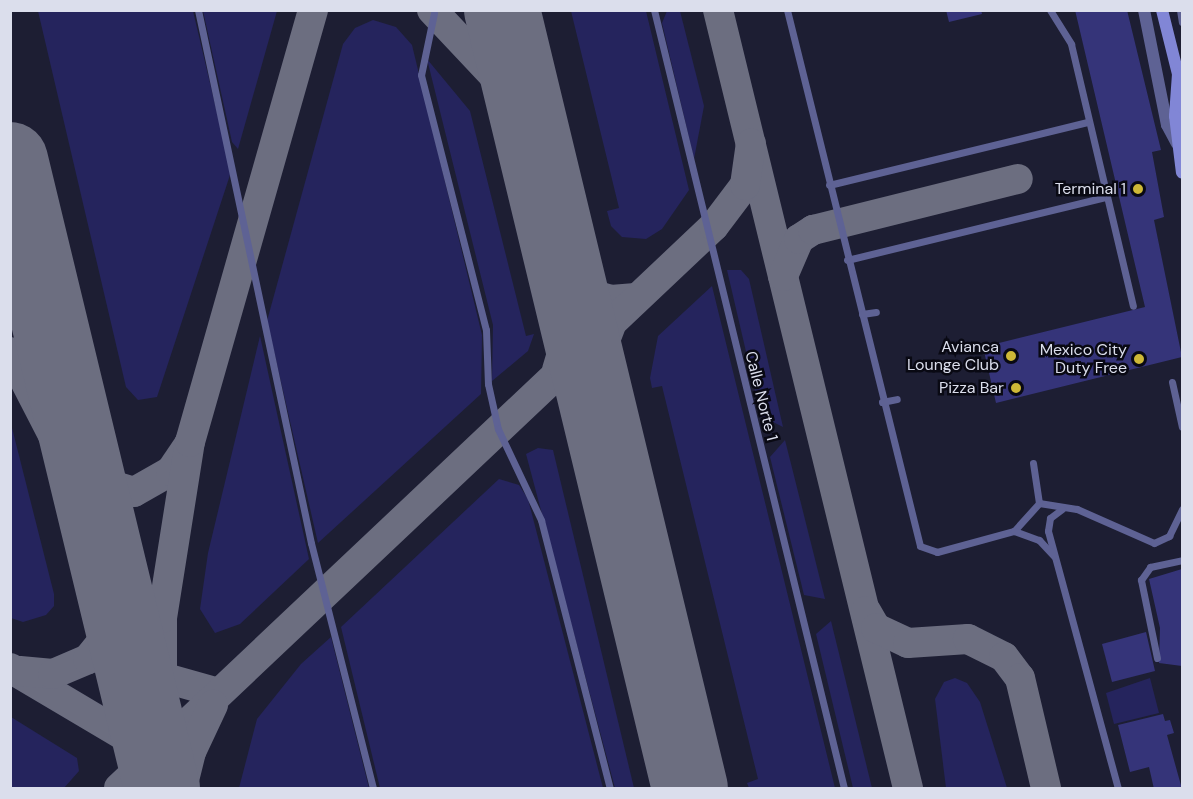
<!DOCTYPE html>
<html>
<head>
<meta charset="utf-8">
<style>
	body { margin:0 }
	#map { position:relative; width:1193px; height:799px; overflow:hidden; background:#1d1e33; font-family:"DM Sans",sans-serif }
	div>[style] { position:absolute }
	.green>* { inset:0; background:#25245d }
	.taxiway>* { height:30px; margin:-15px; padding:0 15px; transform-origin:15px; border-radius:15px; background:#6c6e80 }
	.runway>* { height:76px; margin:-38px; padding:0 38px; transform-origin:38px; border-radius:38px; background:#6c6e80 }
	.building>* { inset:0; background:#353479 }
	.lane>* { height:7px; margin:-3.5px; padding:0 3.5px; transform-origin:3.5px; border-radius:3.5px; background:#5e6294 }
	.street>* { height:12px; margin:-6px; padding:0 6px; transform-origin:6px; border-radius:6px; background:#5e6294 }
	.secondary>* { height:12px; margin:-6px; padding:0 6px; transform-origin:6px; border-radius:6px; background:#8186d6 }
	.dots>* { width:16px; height:16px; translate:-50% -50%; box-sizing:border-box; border:3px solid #090913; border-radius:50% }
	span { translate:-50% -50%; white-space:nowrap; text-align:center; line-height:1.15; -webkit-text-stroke:5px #090913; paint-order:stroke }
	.poi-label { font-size:16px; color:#dbdeec }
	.right { translate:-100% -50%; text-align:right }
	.street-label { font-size:16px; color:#dbdeec }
	.frame { position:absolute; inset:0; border:12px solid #dbdeec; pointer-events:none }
</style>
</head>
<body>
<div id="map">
	<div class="green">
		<i style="clip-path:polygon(38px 11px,193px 11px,231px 172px,157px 397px,138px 400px,126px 387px)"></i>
		<i style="clip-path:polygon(203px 11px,277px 11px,238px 149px,232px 142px)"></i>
		<i style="clip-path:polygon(571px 11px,646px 11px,689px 190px,662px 229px,646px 239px,622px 237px,611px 226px,607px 211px,619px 208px)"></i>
		<i style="clip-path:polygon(667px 11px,680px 11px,704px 106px,694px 159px,662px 23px)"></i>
		<i style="clip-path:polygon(373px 20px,396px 27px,412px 45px,482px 335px,481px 394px,318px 543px,267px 321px,343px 44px,355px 28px)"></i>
		<i style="clip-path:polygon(427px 59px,470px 111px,526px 336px,534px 334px,528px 351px,492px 381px,493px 325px)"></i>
		<i style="clip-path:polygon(727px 270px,741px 270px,749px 279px,783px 427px,761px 416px)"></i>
		<i style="clip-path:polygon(712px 286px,835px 788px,749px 788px,747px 783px,758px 779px,662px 386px,652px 388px,650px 378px,658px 336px)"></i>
		<i style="clip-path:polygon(260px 336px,309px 559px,240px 624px,215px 633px,200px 609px,208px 553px)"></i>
		<i style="clip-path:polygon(10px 420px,54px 594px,54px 606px,46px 615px,23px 622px,11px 618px)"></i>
		<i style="clip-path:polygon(785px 440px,825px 599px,804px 595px,770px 457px)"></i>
		<i style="clip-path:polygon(538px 448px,553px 450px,634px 788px,615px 788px,526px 454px)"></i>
		<i style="clip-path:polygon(499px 479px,519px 485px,528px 499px,603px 788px,380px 788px,341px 627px)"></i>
		<i style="clip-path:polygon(831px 621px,872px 788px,853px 788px,816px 634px)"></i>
		<i style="clip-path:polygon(331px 637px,369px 788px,239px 788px,257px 719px,301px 664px)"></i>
		<i style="clip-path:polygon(955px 678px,967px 683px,980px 702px,1007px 788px,946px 788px,935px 699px,944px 682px)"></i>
		<i style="clip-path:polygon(1150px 678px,1159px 713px,1114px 724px,1106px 693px)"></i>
		<i style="clip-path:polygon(11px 717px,77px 758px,79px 771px,64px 788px,11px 788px)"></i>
	</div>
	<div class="taxiway">
		<i style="left:432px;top:10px;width:95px;rotate:46.7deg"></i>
		<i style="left:497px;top:79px;width:83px;rotate:61.3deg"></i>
		<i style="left:718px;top:10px;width:801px;rotate:76.28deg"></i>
		<i style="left:10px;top:163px;width:4px;rotate:90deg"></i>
		<i style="left:563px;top:268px;width:31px;rotate:50deg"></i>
		<i style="left:583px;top:292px;width:29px;rotate:16deg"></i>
		<i style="left:611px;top:300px;width:25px;rotate:-5deg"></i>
		<i style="left:783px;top:276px;width:40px;rotate:-66.6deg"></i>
		<i style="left:799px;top:239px;width:17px;rotate:-33deg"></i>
		<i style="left:813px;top:230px;width:211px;rotate:-14deg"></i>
		<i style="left:10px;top:352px;width:163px;rotate:62.7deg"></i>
		<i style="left:85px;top:497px;width:53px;rotate:69.2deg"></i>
		<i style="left:557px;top:370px;width:49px;rotate:-73.4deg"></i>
		<i style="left:571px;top:323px;width:57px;rotate:-98.1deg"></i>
		<i style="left:598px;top:409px;width:45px;rotate:-92.5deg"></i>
		<i style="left:596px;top:364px;width:40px;rotate:-69deg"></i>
		<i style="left:84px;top:460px;width:34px;rotate:45deg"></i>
		<i style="left:108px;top:484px;width:27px;rotate:17deg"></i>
		<i style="left:134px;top:492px;width:43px;rotate:-29.6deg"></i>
		<i style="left:171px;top:471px;width:30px;rotate:-56deg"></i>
		<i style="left:866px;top:611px;width:20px;rotate:60deg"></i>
		<i style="left:876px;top:628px;width:35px;rotate:25deg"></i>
		<i style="left:908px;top:643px;width:60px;rotate:-3.8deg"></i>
		<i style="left:968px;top:639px;width:40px;rotate:26.6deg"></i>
		<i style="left:1004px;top:657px;width:26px;rotate:53deg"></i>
		<i style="left:1020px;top:678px;width:113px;rotate:76.7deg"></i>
		<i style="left:128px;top:647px;width:42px;rotate:44deg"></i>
		<i style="left:158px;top:676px;width:59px;rotate:15.7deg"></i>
		<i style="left:10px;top:668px;width:131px;rotate:30.7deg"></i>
		<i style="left:123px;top:735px;width:54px;rotate:49.5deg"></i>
		<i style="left:20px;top:671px;width:33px;rotate:5deg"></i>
		<i style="left:53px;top:674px;width:38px;rotate:-23deg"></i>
		<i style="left:88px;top:659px;width:36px;rotate:-51deg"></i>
		<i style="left:111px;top:631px;width:32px;rotate:-79deg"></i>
		<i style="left:162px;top:786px;width:168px;rotate:-90deg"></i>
		<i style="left:162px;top:618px;width:178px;rotate:-81deg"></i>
		<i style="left:190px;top:442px;width:449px;rotate:-74.1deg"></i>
		<i style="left:119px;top:788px;width:818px;rotate:-43.37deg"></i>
		<i style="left:714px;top:226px;width:51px;rotate:-52.9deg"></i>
		<i style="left:745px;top:185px;width:42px;rotate:-81.9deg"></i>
		<i style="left:182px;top:788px;width:37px;rotate:-76deg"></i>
		<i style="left:191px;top:752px;width:52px;rotate:-64.9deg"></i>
	</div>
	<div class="runway">
		<i style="left:502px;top:10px;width:800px;rotate:76.42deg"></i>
		<i style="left:10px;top:160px;width:646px;rotate:76.39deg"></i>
	</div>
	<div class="building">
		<i style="clip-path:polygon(946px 10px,981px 10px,982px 14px,949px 22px)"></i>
		<i style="clip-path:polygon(1075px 10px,1127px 10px,1161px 150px,1152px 152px,1164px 217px,1154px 220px,1182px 357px,996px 403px,983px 347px,1145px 307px)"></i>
		<i style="clip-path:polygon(1182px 569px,1182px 666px,1159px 663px,1160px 628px,1149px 579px)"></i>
		<i style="clip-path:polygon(1146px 632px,1155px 671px,1112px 682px,1102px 644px)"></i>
		<i style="clip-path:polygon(1163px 714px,1165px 721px,1170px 720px,1174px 733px,1167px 735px,1182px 789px,1154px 789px,1149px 767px,1130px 772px,1118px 725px)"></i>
	</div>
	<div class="lane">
		<i style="left:198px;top:10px;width:545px;rotate:78.03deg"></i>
		<i style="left:311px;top:543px;width:253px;rotate:75.8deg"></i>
		<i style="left:654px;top:10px;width:801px;rotate:76.28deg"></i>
		<i style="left:787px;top:10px;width:552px;rotate:76.06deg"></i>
		<i style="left:920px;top:546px;width:18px;rotate:19deg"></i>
		<i style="left:937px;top:552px;width:80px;rotate:-15.3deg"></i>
		<i style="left:1014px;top:531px;width:38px;rotate:-48deg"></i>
		<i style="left:1039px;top:503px;width:38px;rotate:9deg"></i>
		<i style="left:1077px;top:509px;width:84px;rotate:23.8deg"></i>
		<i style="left:1154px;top:543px;width:17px;rotate:-25deg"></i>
		<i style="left:1169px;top:536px;width:30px;rotate:-64deg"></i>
		<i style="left:1050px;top:10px;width:40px;rotate:58deg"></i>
		<i style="left:1071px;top:44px;width:269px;rotate:76.7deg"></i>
		<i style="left:1180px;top:10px;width:12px;rotate:81deg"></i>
		<i style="left:434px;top:13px;width:63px;rotate:101.8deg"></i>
		<i style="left:421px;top:75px;width:263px;rotate:75.7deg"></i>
		<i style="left:486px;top:330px;width:54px;rotate:87.9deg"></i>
		<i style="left:488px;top:384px;width:46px;rotate:77.5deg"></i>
		<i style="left:498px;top:429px;width:101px;rotate:64.7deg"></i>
		<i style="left:541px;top:520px;width:277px;rotate:75.6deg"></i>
		<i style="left:829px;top:185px;width:266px;rotate:-13.7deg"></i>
		<i style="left:847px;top:260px;width:267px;rotate:-13.7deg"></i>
		<i style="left:862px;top:314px;width:14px;rotate:-8deg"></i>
		<i style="left:1172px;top:382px;width:46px;rotate:77.5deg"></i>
		<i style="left:882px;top:402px;width:15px;rotate:-11deg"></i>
		<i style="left:1033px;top:463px;width:40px;rotate:81.5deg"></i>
		<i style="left:1062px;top:509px;width:15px;rotate:143deg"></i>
		<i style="left:1050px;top:518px;width:13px;rotate:99deg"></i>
		<i style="left:1048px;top:531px;width:266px;rotate:74.8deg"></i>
		<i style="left:1014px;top:531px;width:27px;rotate:20deg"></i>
		<i style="left:1039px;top:540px;width:22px;rotate:47deg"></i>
		<i style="left:1157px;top:658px;width:80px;rotate:-101.6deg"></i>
		<i style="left:1141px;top:580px;width:16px;rotate:-55deg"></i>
		<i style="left:1150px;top:567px;width:33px;rotate:-12deg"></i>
	</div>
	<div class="street">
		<i style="left:1144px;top:10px;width:117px;rotate:78.7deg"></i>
		<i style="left:1167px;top:125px;width:21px;rotate:62deg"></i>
	</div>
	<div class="secondary">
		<i style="left:1162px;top:10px;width:66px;rotate:76deg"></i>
		<i style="left:1178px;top:74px;width:42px;rotate:94.1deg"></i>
		<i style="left:1175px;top:116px;width:57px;rotate:83deg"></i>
	</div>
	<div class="dots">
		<i style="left:1138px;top:189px;background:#ceb837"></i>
		<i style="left:1011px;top:356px;background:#ceb837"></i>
		<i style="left:1139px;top:359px;background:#ceb837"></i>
		<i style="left:1016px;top:388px;background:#ceb837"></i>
	</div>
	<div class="poi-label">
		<span class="right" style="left:1126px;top:189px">Terminal 1</span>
		<span class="right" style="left:999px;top:356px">Avianca<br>Lounge Club</span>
		<span class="right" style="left:1127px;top:359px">Mexico City<br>Duty Free</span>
		<span class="right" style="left:1004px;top:388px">Pizza Bar</span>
	</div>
	<div class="street-label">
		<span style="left:761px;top:396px;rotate:76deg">Calle Norte 1</span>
	</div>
	<div class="frame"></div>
</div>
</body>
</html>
